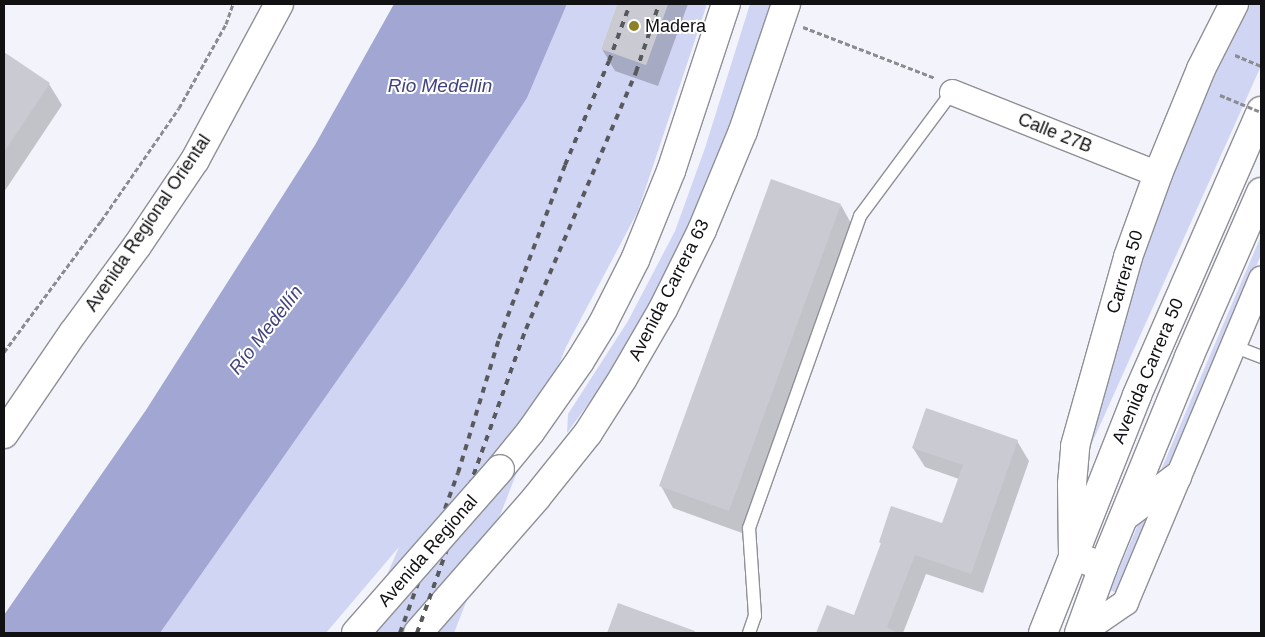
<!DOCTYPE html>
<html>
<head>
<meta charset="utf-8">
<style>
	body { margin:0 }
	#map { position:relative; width:1265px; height:637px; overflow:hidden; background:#f3f4fb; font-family:Arial,sans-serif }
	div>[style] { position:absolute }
	.green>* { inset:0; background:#d1d5f4 }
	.water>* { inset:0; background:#a1a6d2 }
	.shadow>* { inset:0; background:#0003 }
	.building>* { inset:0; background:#cacbd2 }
	.path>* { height:3px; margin-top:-1.5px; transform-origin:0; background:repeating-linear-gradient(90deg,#8b8b90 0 5px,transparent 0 7.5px) }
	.roads { filter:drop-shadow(1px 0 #8f9096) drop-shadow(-1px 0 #8f9096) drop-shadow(0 1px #8f9096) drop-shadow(0 -1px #8f9096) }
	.service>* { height:12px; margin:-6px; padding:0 6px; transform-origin:6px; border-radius:6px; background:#fff }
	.minor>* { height:25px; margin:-12.5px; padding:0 12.5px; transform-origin:12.5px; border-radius:12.5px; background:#fff }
	.tertiary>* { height:28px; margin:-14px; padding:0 14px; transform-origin:14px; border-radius:14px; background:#fff }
	.secondary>* { height:28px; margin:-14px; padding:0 14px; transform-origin:14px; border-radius:14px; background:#fff }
	.primary>* { height:28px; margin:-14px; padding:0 14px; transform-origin:14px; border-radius:14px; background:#fff }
	.trunk>* { height:28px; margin:-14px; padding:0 14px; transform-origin:14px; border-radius:14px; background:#fff }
	.rail>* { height:4px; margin-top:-2px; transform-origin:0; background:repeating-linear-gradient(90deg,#58595c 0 6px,transparent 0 12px) }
	.path-bridge>* { height:3px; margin-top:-1.5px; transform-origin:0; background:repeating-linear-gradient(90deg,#8b8b90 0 5px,transparent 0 7.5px) }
	.bridges { filter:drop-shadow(1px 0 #8f9096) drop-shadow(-1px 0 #8f9096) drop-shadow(0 1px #8f9096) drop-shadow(0 -1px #8f9096) }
	.trunk-bridge>* { height:28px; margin:-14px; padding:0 14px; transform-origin:14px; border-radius:14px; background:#fff }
	.dots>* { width:14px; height:14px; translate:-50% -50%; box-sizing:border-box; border:2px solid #fff; border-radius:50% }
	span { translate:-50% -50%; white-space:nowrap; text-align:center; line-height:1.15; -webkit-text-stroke:4px #fff; paint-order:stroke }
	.poi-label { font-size:18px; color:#111113 }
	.left { translate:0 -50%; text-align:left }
	.street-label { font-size:18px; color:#111113 }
	.water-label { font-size:19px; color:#41437c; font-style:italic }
	.frame { position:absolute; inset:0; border:5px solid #111113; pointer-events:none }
</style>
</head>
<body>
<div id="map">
	<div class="green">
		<i style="clip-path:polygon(567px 4px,617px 4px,601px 49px,646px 65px,668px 4px,707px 4px,638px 211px,566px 347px,454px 633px,362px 633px,399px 547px,326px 633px,160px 633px,404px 285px,527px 98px)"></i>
		<i style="clip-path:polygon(750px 4px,774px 4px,703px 205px,633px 336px,602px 385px,567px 433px,568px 414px,628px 321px,675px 231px,705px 148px)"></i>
		<i style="clip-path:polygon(1249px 4px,1261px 4px,1261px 66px,1088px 452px,1141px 252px,1230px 38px)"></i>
		<i style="clip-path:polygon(1261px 236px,1261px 255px,1168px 473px,1161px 470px)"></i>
		<i style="clip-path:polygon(1155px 509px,1120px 594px,1110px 590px,1140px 520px)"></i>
	</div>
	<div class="water">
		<i style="clip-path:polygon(394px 4px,567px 4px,527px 98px,404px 285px,160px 633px,4px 633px,4px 615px,146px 410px,315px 145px)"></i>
	</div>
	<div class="shadow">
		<i style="clip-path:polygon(618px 4px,688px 4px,658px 86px,615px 71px,602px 49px)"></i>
		<i style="clip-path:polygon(4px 53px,49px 84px,62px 105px,4px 192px)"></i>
		<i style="clip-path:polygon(841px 205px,853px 227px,742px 533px,673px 508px,661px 486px)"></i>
		<i style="clip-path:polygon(1017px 441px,1029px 461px,983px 593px,926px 574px,903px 633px,817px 633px,828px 606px,854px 616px,882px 545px,880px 542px,943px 525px,959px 479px,925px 467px,913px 448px)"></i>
		<i style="clip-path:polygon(619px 605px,688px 630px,690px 633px,609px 633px)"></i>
	</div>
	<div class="building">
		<i style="clip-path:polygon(617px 4px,668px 4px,646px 65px,601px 49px)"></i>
		<i style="clip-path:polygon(4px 52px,50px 83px,4px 152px)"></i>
		<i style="clip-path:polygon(771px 179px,841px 204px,729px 511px,659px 486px)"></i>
		<i style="clip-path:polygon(926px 408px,1018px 440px,971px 574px,915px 555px,887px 627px,897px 633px,816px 633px,827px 605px,854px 615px,881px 543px,879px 542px,891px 506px,942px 523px,963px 465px,912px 448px)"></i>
		<i style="clip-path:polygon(618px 603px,695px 631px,694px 633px,607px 633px)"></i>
	</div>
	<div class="path">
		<i style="left:803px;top:27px;width:142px;rotate:21.1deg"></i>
		<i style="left:1235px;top:55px;width:28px;rotate:23deg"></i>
		<i style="left:4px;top:352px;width:163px;rotate:-53.5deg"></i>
		<i style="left:101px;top:221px;width:137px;rotate:-55.4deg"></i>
		<i style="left:179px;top:108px;width:96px;rotate:-60.8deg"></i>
		<i style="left:226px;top:24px;width:21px;rotate:-71deg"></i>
	</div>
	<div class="roads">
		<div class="service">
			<i style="left:1233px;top:346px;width:30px;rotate:21deg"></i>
			<i style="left:749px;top:633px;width:18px;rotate:-71deg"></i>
			<i style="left:755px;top:616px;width:88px;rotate:-93.9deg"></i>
			<i style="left:749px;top:528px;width:331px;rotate:-70.4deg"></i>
			<i style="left:860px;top:216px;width:154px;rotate:-53.4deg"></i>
		</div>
		<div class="minor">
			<i style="left:952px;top:92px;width:222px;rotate:21.7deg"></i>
			<i style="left:1080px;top:633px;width:55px;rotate:-34.6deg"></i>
			<i style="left:1125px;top:602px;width:351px;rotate:-67.2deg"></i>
		</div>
		<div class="tertiary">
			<i style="left:1103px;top:567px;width:32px;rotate:-158deg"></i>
			<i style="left:1073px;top:555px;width:71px;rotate:-90.8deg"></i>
			<i style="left:1072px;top:484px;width:38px;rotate:-85deg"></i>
			<i style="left:1075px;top:446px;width:196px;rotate:-74.3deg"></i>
			<i style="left:1128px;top:257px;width:88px;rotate:-70.1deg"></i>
			<i style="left:1158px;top:174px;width:113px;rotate:-67.7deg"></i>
			<i style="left:1201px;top:69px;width:73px;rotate:-63.1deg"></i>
		</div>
		<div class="secondary">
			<i style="left:4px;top:434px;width:122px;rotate:-55.7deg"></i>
			<i style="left:73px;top:333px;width:108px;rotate:-53.7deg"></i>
			<i style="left:137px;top:246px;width:104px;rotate:-56deg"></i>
			<i style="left:195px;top:160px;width:177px;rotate:-61.7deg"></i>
		</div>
		<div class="primary">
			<i style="left:1125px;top:516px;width:65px;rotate:-36.9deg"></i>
			<i style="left:1043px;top:633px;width:256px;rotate:-68.4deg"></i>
			<i style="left:1137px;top:395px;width:310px;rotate:-66.4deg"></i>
			<i style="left:1079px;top:633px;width:70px;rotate:-70deg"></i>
			<i style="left:1103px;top:567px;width:227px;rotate:-67.7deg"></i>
			<i style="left:1189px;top:357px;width:180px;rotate:-66.4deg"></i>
		</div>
		<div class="trunk">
			<i style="left:500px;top:469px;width:49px;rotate:-50.8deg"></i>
			<i style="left:531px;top:431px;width:85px;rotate:-55deg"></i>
			<i style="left:580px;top:361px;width:42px;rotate:-58.6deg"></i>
			<i style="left:602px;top:325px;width:73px;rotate:-63.1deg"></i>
			<i style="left:635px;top:260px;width:96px;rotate:-68deg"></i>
			<i style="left:671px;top:171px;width:176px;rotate:-71.8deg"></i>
			<i style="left:418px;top:633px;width:179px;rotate:-48.8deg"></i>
			<i style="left:536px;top:498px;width:83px;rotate:-51.3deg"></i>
			<i style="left:588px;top:433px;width:65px;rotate:-57.5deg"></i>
			<i style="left:623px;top:378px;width:80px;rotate:-59.9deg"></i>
			<i style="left:663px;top:309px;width:88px;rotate:-63.7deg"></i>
			<i style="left:702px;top:230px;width:107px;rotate:-67.5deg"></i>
			<i style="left:743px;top:131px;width:134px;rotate:-71.3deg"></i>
		</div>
	</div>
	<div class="rail">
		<i style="left:400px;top:633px;width:170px;rotate:-70.1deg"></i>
		<i style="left:458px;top:473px;width:140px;rotate:-73deg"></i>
		<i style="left:499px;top:339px;width:186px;rotate:-69.2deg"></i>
		<i style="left:565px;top:165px;width:113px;rotate:-67.1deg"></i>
		<i style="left:609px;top:61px;width:61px;rotate:-69.8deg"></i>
		<i style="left:417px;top:633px;width:323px;rotate:-70.3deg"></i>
		<i style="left:526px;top:329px;width:280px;rotate:-66.8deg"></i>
		<i style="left:636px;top:72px;width:72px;rotate:-71.3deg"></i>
	</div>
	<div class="path-bridge">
		<i style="left:1220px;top:95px;width:44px;rotate:22.5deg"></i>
	</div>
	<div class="bridges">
		<div class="trunk-bridge">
			<i style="left:356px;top:633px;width:218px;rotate:-48.7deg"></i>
		</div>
	</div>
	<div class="dots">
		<i style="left:634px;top:26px;background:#8e8027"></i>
	</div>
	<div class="poi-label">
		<span class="left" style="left:645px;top:26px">Madera</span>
	</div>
	<div class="street-label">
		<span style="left:1055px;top:133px;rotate:22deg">Calle 27B</span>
		<span style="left:148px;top:223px;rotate:-56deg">Avenida Regional Oriental</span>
		<span style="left:1125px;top:272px;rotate:-73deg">Carrera 50</span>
		<span style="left:669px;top:290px;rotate:-63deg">Avenida Carrera 63</span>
		<span style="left:1148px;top:371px;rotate:-67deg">Avenida Carrera 50</span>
		<span style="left:428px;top:551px;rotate:-49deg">Avenida Regional</span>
	</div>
	<div class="water-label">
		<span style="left:440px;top:86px">Rio Medellin</span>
		<span style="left:266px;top:330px;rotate:-52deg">Río Medellín</span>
	</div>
	<div class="frame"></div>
</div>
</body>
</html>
